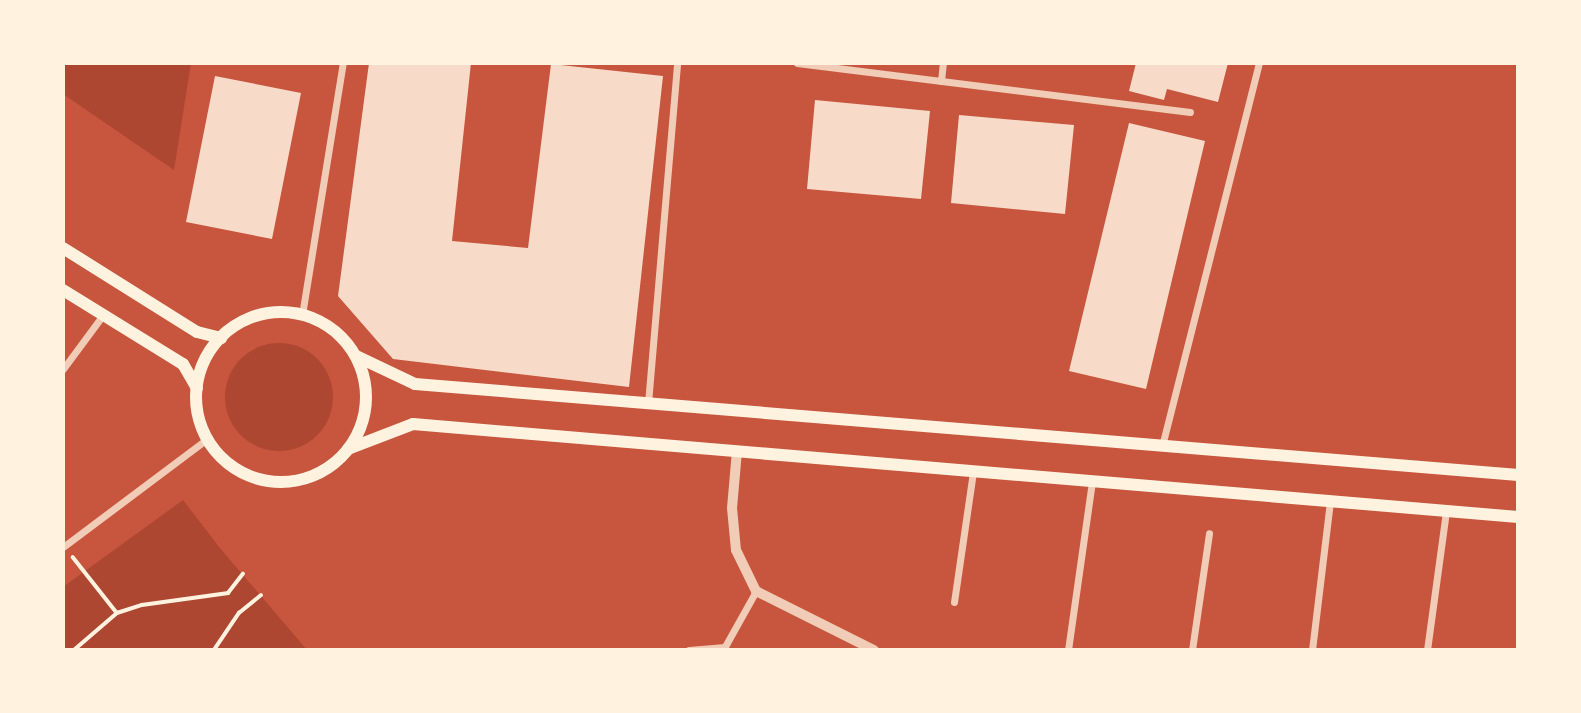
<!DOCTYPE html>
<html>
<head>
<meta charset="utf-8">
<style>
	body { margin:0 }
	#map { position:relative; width:1581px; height:713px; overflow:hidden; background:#c8553d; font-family:"Open Sans",sans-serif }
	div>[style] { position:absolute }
	.green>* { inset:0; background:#ae4732 }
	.round { border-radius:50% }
	.building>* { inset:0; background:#f7dbc8 }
	.path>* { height:3.5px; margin:-1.75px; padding:0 1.75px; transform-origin:1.75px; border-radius:1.75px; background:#fff3e0 }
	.minor>* { height:7px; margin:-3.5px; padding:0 3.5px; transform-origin:3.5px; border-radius:3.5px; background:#f1ccb7 }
	.tertiary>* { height:10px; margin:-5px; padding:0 5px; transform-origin:5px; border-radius:5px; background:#f1ccb7 }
	.secondary>* { height:12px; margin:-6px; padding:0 6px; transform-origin:6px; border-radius:6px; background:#fff3e0 }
	.secondary>.ring { margin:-6px; padding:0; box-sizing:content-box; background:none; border:12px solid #fff3e0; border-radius:50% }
	span { translate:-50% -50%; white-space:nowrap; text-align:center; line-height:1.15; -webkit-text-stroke:7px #fff3e0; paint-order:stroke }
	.frame { position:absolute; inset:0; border:65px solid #fff3e0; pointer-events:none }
</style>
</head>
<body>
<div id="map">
	<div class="green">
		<i style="clip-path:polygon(63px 63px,191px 63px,174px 170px,63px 94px)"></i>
		<i class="round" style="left:225px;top:343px;width:108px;height:108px"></i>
		<i style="clip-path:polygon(183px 500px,220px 548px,307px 650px,63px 650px,63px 587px)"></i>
	</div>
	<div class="building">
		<i style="clip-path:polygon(369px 63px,471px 63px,452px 241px,528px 248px,551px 64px,663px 76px,629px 387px,393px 359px,338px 296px)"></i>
		<i style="clip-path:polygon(1136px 63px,1228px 63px,1218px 102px,1167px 89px,1164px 100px,1129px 91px)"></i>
		<i style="clip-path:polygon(215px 76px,301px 93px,272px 239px,186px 222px)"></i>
		<i style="clip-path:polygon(815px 100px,930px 111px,921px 199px,807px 189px)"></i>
		<i style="clip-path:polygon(959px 115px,1074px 125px,1065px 214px,951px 203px)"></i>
		<i style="clip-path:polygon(1129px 123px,1205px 141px,1146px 389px,1069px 371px)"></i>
	</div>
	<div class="path">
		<i style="left:73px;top:557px;width:71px;rotate:51.8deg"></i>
		<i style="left:74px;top:650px;width:57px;rotate:-40.7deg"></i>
		<i style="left:117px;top:613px;width:26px;rotate:-18deg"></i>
		<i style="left:142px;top:605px;width:87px;rotate:-7.9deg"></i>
		<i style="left:228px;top:593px;width:24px;rotate:-52deg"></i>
		<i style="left:214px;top:650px;width:45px;rotate:-56deg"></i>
		<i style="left:239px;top:613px;width:28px;rotate:-39deg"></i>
		<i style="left:306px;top:650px;width:1px"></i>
	</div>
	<div class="minor">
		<i style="left:797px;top:63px;width:396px;rotate:7.1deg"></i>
		<i style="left:941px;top:81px;width:18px;rotate:-84deg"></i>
		<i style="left:302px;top:315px;width:255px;rotate:-80.8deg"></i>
		<i style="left:63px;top:369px;width:67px;rotate:-53.5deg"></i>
		<i style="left:648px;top:403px;width:341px;rotate:-85.1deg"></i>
		<i style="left:1162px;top:446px;width:395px;rotate:-75.8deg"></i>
		<i style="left:63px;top:547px;width:180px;rotate:-36.9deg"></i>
		<i style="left:954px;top:602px;width:132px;rotate:-81.7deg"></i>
		<i style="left:689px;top:650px;width:36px;rotate:-5deg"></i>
		<i style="left:723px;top:650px;width:68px;rotate:-60.8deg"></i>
		<i style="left:1068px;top:650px;width:171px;rotate:-81.9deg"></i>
		<i style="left:1192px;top:650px;width:118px;rotate:-81.7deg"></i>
		<i style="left:1312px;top:650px;width:150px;rotate:-83.1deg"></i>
		<i style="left:1427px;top:650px;width:140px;rotate:-82.2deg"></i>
	</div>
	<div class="tertiary">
		<i style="left:737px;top:451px;width:57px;rotate:95deg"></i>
		<i style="left:732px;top:508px;width:42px;rotate:84.6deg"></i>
		<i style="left:736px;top:550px;width:46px;rotate:64deg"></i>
		<i style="left:756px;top:591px;width:132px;rotate:26.6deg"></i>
	</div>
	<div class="secondary">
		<i style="left:63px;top:248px;width:158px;rotate:32.1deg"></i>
		<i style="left:197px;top:332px;width:25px;rotate:14deg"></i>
		<i style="left:63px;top:290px;width:141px;rotate:31.7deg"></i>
		<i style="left:183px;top:364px;width:28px;rotate:60deg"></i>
		<i class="ring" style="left:196px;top:312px;width:158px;height:158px"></i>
		<i style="left:356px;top:356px;width:65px;rotate:25.4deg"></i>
		<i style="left:415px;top:384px;width:1107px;rotate:4.72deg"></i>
		<i style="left:348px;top:449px;width:70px;rotate:-21deg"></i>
		<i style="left:413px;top:424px;width:1109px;rotate:4.81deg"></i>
	</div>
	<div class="frame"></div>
</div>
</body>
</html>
